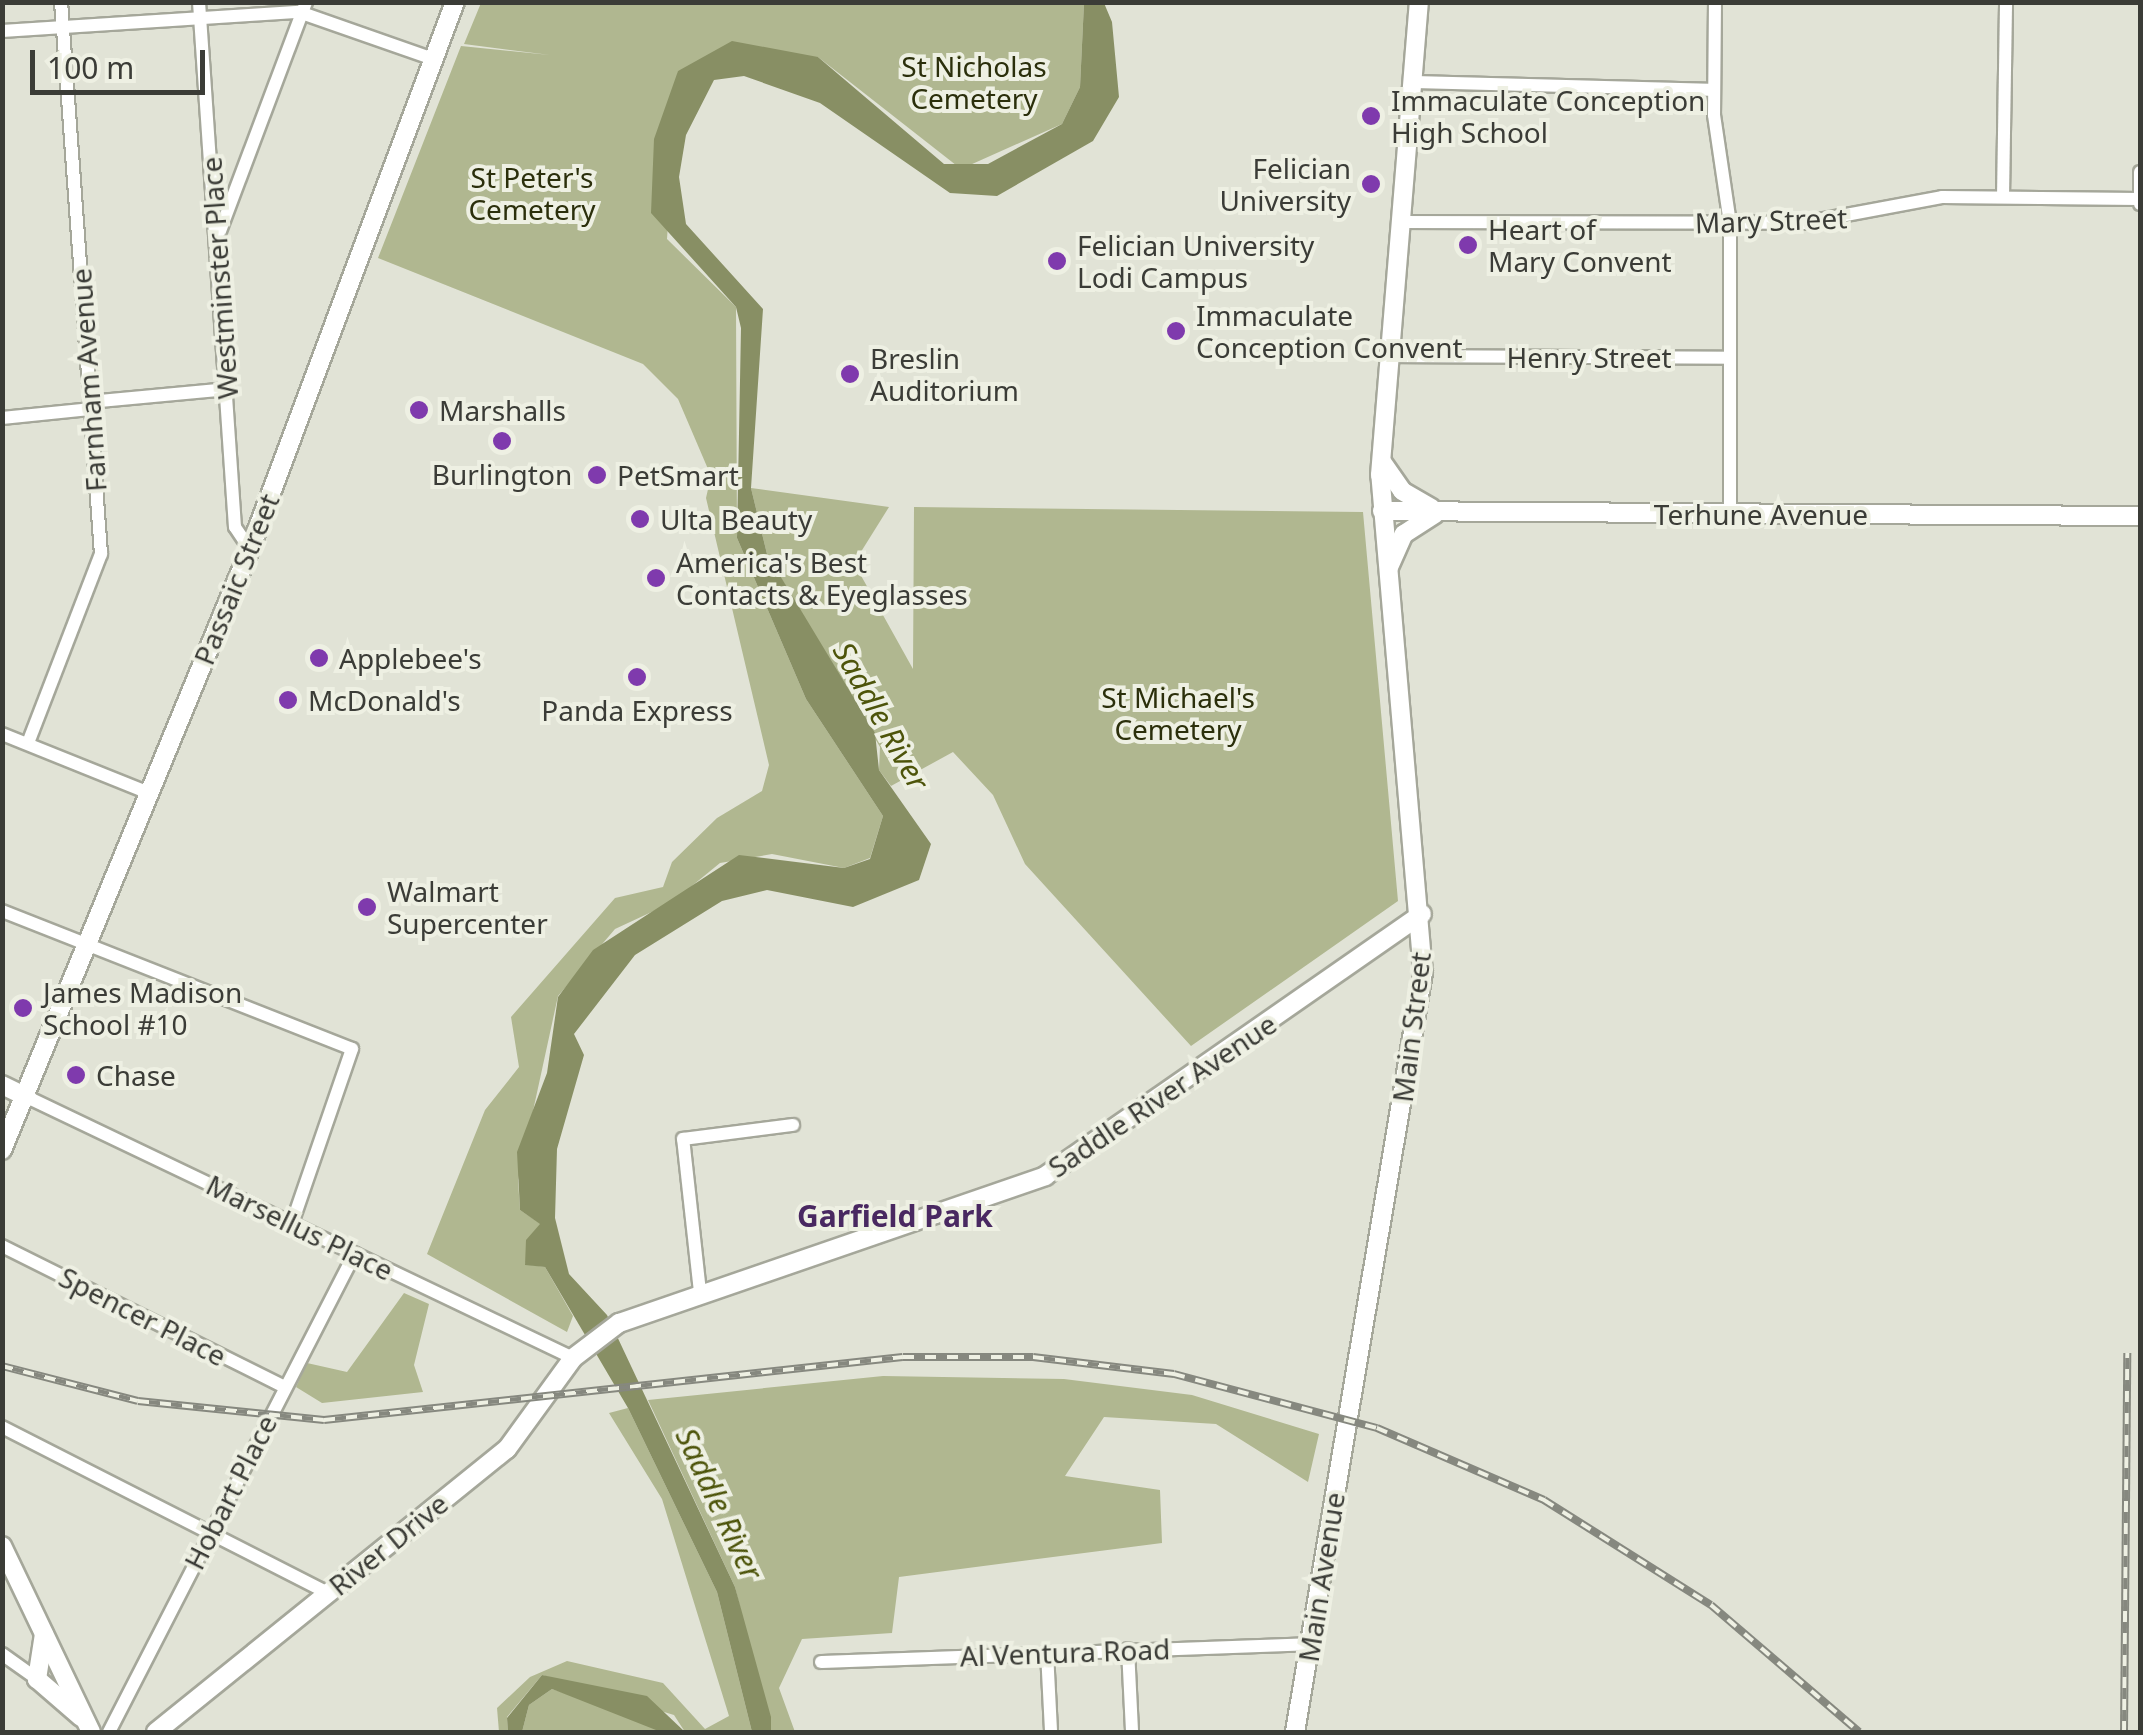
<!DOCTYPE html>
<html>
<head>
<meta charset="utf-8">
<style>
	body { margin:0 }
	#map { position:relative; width:2143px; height:1735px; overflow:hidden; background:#e1e3d6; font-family:"Noto Sans",sans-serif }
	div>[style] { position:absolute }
	.green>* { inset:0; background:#b0b790 }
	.water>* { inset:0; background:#888f64 }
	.roads { filter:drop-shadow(2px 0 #a5a79a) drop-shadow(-2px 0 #a5a79a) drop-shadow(0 2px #a5a79a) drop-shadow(0 -2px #a5a79a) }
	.street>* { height:12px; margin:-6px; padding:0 6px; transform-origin:6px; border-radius:6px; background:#fff }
	.secondary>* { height:18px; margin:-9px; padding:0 9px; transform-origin:9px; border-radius:9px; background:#fff }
	.rail>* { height:8px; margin-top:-4px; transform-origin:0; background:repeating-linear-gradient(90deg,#eef0e3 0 11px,#86887f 0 22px); box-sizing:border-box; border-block:2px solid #86887f }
	.dots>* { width:28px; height:28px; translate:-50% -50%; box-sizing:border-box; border:5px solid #eef0e3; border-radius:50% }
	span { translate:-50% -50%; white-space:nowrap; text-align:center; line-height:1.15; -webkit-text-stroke:8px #eef0e3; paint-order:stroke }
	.park-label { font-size:28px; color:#2b2f0b }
	.poi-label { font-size:28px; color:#3b3c37 }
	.left { translate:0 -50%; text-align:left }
	.right { translate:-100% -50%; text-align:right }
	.street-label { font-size:28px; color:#3b3c37 }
	.water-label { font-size:30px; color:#4d540a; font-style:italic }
	.neighbourhood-label { font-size:30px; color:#492861; font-weight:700 }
	.frame { position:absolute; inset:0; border:5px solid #3b3c37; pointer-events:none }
	.scale { position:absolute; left:30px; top:50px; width:175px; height:45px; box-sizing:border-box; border:5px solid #3b3c37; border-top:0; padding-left:12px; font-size:30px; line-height:35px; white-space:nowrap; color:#3b3c37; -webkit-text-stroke:8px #eef0e3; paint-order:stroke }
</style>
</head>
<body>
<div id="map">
	<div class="green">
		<i style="clip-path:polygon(481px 3px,1084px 3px,1080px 87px,1062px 124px,961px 169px,818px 57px,678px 71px,667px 239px,736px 307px,737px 538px,806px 699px,883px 816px,870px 858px,844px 868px,772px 854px,720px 863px,671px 903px,615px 929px,558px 996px,518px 1180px,520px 1210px,541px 1224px,525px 1264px,545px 1267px,573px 1316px,567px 1332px,427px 1254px,485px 1110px,519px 1067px,511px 1017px,615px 898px,663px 887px,672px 862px,717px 818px,762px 791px,769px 765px,706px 498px,711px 476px,678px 399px,643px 364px,378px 258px,461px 46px,550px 55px,464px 44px)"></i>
		<i style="clip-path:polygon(751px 488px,889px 507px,854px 563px,913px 669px,914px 507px,1363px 512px,1398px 901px,1191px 1046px,1025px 864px,993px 795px,953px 752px,891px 786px,879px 770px,880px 747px,767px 554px)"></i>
		<i style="clip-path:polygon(404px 1293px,429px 1304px,414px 1365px,423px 1392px,322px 1403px,296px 1387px,307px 1363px,347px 1372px)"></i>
		<i style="clip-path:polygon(883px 1376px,1064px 1379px,1192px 1395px,1319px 1434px,1308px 1482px,1216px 1424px,1104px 1417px,1065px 1476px,1160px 1490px,1162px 1543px,899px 1577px,892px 1633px,802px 1639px,779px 1688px,795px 1732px,771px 1732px,735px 1587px,648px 1400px)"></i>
		<i style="clip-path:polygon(628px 1408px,717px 1592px,752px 1732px,685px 1732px,674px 1715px,542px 1675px,507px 1717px,508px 1732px,499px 1732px,497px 1708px,530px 1677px,567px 1661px,663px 1683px,705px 1729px,729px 1716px,662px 1499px,609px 1413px)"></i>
		<i style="clip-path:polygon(552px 1689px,641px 1718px,661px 1732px,522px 1732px,529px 1705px)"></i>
	</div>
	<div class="water">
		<i style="clip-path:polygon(1084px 3px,1104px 3px,1112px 22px,1119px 97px,1093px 141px,997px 196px,950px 193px,820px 103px,744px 76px,714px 80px,686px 135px,679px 177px,686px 224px,763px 309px,751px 488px,767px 554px,875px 733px,879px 770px,931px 844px,919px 880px,853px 907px,767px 890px,722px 901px,635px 955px,574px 1034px,584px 1055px,557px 1149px,555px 1218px,569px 1274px,607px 1315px,735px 1587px,771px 1717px,771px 1732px,752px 1732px,717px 1592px,628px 1408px,545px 1267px,525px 1265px,526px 1240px,540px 1224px,520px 1210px,517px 1152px,547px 1073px,558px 997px,593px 950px,739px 855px,844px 868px,870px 859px,883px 816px,806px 699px,737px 538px,741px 328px,736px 307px,651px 213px,654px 139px,678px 71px,732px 41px,818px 57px,944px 164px,988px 164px,1062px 124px,1080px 87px)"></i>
		<i style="clip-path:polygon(542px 1675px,647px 1696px,685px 1732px,661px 1732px,552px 1689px,529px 1705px,522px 1732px,508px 1732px,507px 1718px)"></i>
	</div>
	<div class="roads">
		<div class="street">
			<i style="left:199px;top:2px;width:526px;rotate:86.08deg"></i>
			<i style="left:235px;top:527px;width:27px;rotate:56deg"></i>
			<i style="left:1715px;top:2px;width:113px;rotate:90.5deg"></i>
			<i style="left:1714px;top:115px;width:110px;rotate:81.6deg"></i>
			<i style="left:1730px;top:224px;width:290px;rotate:90deg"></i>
			<i style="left:2px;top:31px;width:298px;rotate:-3.7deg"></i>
			<i style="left:299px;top:12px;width:142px;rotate:19.3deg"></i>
			<i style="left:1411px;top:82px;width:301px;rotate:1.5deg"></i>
			<i style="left:2003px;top:197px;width:195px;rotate:-89.1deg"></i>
			<i style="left:2140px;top:204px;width:32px;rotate:-90deg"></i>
			<i style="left:1401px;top:222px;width:402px;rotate:0.1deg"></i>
			<i style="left:1803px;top:223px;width:141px;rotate:-10.6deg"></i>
			<i style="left:1942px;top:197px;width:197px;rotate:0.6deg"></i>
			<i style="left:220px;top:231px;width:245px;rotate:-69.4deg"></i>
			<i style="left:1388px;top:356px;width:341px;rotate:0.3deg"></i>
			<i style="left:89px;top:402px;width:140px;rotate:-5.3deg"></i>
			<i style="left:2px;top:418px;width:88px;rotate:-5.8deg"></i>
			<i style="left:2px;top:734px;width:158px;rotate:21.9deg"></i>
			<i style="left:28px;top:743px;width:203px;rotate:-68.9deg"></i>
			<i style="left:101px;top:554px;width:553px;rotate:-94.14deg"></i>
			<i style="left:2px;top:911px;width:376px;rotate:21.5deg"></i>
			<i style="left:352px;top:1049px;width:184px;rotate:109deg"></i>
			<i style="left:27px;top:1097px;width:605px;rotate:25.55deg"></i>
			<i style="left:2px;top:1246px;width:314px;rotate:26.5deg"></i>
			<i style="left:700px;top:1292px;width:154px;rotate:-96.3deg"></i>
			<i style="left:683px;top:1139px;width:111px;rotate:-7.3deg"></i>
			<i style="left:2px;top:1427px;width:366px;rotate:27deg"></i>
			<i style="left:1128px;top:1649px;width:83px;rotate:87.2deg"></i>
			<i style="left:1047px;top:1652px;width:80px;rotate:87.1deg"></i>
			<i style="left:2px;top:1654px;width:43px;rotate:35.5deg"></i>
			<i style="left:821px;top:1662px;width:488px;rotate:-2.1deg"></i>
			<i style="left:109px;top:1732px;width:538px;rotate:-62.82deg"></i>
		</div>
		<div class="secondary">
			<i style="left:1382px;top:462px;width:35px;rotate:55deg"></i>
			<i style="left:1402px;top:491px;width:34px;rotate:30deg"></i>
			<i style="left:1382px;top:511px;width:758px;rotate:0.38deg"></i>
			<i style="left:1389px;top:567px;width:36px;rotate:-66deg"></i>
			<i style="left:1404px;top:534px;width:37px;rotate:-33deg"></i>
			<i style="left:2px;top:1085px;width:28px;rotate:26deg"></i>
			<i style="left:2px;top:1150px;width:650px;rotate:-67.58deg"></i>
			<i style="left:250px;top:549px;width:584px;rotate:-69.46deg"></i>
			<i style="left:2px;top:1546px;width:206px;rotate:64.4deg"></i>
			<i style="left:44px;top:1634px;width:46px;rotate:98.8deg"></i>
			<i style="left:37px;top:1679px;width:58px;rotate:40.8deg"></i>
			<i style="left:156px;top:1732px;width:451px;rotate:-38.9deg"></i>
			<i style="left:507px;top:1449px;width:112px;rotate:-54deg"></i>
			<i style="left:573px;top:1358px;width:58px;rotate:-37.3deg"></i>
			<i style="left:619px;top:1323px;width:451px;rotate:-19deg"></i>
			<i style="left:1045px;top:1176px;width:459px;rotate:-34.8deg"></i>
			<i style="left:1295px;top:1732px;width:770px;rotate:-80.43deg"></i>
			<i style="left:1423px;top:973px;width:500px;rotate:-94.9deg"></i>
			<i style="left:1380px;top:475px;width:475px;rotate:-85.3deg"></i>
		</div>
	</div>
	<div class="rail">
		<i style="left:2px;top:1366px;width:140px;rotate:14.4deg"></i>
		<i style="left:138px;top:1401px;width:187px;rotate:5.8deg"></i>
		<i style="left:324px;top:1420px;width:582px;rotate:-6.21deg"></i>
		<i style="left:903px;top:1357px;width:130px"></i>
		<i style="left:1033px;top:1357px;width:142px;rotate:6.9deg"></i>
		<i style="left:1174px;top:1374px;width:210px;rotate:14.9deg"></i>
		<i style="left:1377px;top:1428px;width:182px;rotate:23.3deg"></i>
		<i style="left:1544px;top:1500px;width:197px;rotate:32.2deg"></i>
		<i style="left:1711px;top:1605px;width:195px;rotate:40.6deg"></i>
		<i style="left:2124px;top:1732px;width:379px;rotate:-89.5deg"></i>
	</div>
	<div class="dots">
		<i style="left:1371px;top:116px;background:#7f3aad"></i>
		<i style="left:1371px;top:184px;background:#7f3aad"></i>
		<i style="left:1468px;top:245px;background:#7f3aad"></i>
		<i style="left:1057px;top:261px;background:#7f3aad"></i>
		<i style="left:1176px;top:331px;background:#7f3aad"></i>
		<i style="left:850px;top:374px;background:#7f3aad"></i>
		<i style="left:419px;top:410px;background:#7f3aad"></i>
		<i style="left:502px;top:441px;background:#7f3aad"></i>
		<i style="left:597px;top:475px;background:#7f3aad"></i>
		<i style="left:640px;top:519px;background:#7f3aad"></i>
		<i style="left:656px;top:578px;background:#7f3aad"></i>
		<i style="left:319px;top:658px;background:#7f3aad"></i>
		<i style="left:637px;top:677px;background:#7f3aad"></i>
		<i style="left:288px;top:700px;background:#7f3aad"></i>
		<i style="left:367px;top:907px;background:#7f3aad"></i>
		<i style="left:23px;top:1008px;background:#7f3aad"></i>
		<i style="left:76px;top:1075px;background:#7f3aad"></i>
	</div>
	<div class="park-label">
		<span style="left:974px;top:82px">St Nicholas<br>Cemetery</span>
		<span style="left:532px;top:193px">St Peter's<br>Cemetery</span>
		<span style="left:1178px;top:713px">St Michael's<br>Cemetery</span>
	</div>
	<div class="poi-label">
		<span class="left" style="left:1391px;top:116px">Immaculate Conception<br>High School</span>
		<span class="right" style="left:1351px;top:184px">Felician<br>University</span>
		<span class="left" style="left:1488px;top:245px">Heart of<br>Mary Convent</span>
		<span class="left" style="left:1077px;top:261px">Felician University<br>Lodi Campus</span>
		<span class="left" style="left:1196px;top:331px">Immaculate<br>Conception Convent</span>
		<span class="left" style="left:870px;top:374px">Breslin<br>Auditorium</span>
		<span class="left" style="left:439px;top:410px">Marshalls</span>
		<span style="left:502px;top:474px">Burlington</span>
		<span class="left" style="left:617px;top:475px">PetSmart</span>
		<span class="left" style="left:660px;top:519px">Ulta Beauty</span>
		<span class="left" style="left:676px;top:578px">America's Best<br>Contacts &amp; Eyeglasses</span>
		<span class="left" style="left:339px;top:658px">Applebee's</span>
		<span class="left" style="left:308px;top:700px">McDonald's</span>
		<span style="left:637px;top:710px">Panda Express</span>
		<span class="left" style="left:387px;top:907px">Walmart<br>Supercenter</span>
		<span class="left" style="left:43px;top:1008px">James Madison<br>School #10</span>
		<span class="left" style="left:96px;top:1075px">Chase</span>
	</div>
	<div class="street-label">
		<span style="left:1771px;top:220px;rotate:-2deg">Mary Street</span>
		<span style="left:219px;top:278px;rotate:-94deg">Westminster Place</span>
		<span style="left:1589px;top:357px">Henry Street</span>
		<span style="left:88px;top:380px;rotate:-94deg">Farnham Avenue</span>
		<span style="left:1761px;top:514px">Terhune Avenue</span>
		<span style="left:236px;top:579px;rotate:-68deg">Passaic Street</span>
		<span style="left:1411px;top:1027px;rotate:-83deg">Main Street</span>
		<span style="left:1162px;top:1095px;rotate:-34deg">Saddle River Avenue</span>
		<span style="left:300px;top:1227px;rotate:26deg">Marsellus Place</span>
		<span style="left:143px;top:1316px;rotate:27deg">Spencer Place</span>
		<span style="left:230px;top:1492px;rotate:-63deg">Hobart Place</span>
		<span style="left:388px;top:1544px;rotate:-39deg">River Drive</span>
		<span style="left:1321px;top:1577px;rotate:-81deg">Main Avenue</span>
		<span style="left:1065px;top:1652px;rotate:-2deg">Al Ventura Road</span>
	</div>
	<div class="water-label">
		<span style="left:881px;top:716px;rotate:61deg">Saddle River</span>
		<span style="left:719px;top:1504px;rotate:65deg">Saddle River</span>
	</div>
	<div class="neighbourhood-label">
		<span style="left:895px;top:1216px">Garfield Park</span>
	</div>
	<div class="frame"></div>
	<div class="scale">100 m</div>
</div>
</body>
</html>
